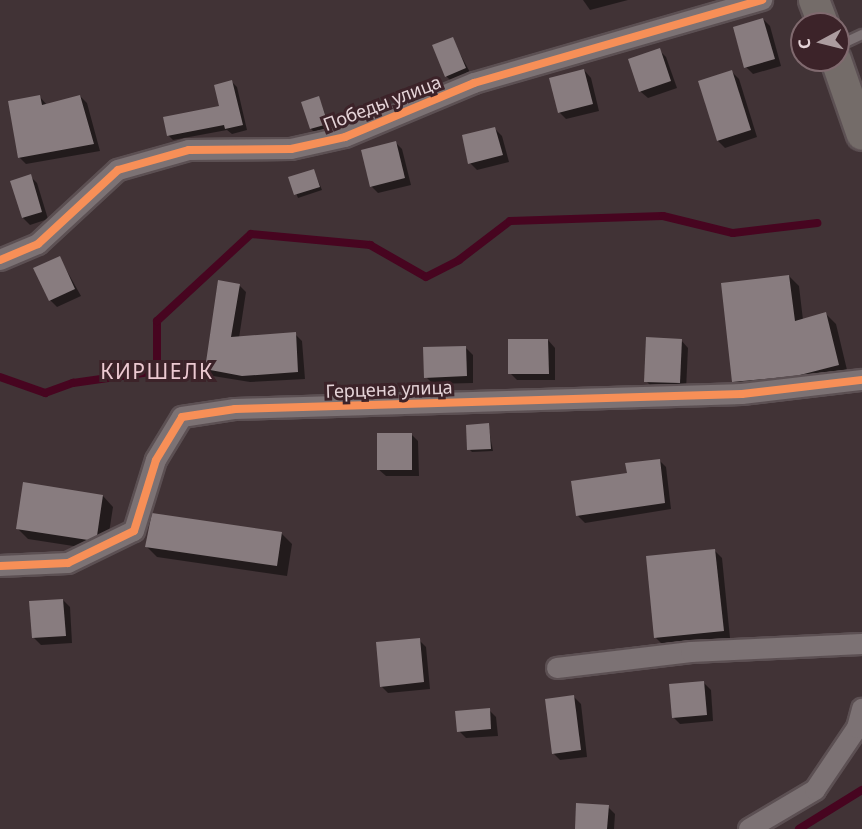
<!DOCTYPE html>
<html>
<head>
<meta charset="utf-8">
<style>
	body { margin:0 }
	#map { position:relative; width:862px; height:829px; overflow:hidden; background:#413336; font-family:"Noto Sans",sans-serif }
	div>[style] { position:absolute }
	.shadow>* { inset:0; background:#0007 }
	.stream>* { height:8px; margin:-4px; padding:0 4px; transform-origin:4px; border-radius:4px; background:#470520 }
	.building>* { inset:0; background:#887c7f }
	.roads { filter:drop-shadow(2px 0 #5c5053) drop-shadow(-2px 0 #5c5053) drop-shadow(0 2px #5c5053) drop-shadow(0 -2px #5c5053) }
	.lane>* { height:9px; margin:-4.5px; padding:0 4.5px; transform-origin:4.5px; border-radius:4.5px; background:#7c7274 }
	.street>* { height:20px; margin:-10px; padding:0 10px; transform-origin:10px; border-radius:10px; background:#7c7274 }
	.primary>* { height:30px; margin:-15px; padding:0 15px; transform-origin:15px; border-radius:15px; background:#746c69 }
	.cycleway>* { height:8px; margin:-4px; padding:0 4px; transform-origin:4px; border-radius:4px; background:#f78f57 }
	span { translate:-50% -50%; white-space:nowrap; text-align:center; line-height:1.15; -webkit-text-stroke:6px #3c2329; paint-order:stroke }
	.street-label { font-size:18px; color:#e5d4d8 }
	.quarter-label { font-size:21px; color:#ecc9d1; letter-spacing:1.5px }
	.north { position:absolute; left:790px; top:12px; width:60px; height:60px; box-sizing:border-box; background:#3c2329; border:2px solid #806a6f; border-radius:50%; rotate:263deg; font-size:16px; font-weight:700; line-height:24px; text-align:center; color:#e5d4d8 }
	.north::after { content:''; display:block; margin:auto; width:21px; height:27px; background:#ac9c9f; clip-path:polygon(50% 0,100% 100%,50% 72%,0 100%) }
</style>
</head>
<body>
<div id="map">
	<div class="shadow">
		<i style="clip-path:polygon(583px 0,628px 0,590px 10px)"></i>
		<i style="clip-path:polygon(763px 19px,770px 26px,781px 66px,753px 74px,746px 67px)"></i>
		<i style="clip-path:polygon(452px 39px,472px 76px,453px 83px,446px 76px)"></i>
		<i style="clip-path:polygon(659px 50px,666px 57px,677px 88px,648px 98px,641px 92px,630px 60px)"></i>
		<i style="clip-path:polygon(584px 70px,591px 78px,599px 111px,566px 119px,559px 112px)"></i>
		<i style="clip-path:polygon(732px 72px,739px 79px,757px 137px,725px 148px,718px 141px)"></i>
		<i style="clip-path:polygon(232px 82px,237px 87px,247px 130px,232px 134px,227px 130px,173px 140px,168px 135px,221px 107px)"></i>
		<i style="clip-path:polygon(80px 96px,87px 103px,100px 151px,26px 164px,19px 157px,40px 97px,47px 105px)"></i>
		<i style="clip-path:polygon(319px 98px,330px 127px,314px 132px,311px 129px)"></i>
		<i style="clip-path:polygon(495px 129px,502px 136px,509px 162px,477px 170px,470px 163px)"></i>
		<i style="clip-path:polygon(395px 142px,402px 149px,411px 185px,378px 193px,371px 186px)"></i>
		<i style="clip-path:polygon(314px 171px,322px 190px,298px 198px,290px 178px)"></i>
		<i style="clip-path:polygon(30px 176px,37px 183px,48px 219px,30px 225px,23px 218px)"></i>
		<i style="clip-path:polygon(59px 257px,81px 296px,57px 307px,50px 300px)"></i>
		<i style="clip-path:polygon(789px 276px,799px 286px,803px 320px,826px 314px,836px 324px,848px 374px,744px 391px,734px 382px)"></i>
		<i style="clip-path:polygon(239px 285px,246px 292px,239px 338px,295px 334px,302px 341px,305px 379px,250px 382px,213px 376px,206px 369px)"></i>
		<i style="clip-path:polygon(548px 340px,555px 348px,555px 380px,517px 380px,510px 373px)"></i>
		<i style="clip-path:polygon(681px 340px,688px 348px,686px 390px,653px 388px,646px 381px)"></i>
		<i style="clip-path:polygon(466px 348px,473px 355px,473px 383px,433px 384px,426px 377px)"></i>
		<i style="clip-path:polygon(488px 425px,493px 451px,472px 452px,469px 449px)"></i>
		<i style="clip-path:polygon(411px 434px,418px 441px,419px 476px,386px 476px,378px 469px)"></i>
		<i style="clip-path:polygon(659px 460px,666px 467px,671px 509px,585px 523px,578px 516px,628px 474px)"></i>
		<i style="clip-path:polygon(103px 496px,113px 507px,107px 546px,99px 550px,28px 539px,18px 529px)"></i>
		<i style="clip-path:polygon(281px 533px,292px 544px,287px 576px,157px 557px,147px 547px)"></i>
		<i style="clip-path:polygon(715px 551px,722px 558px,730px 638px,663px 645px,656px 638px)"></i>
		<i style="clip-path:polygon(63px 600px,70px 607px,72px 643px,41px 645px,34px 638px)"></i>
		<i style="clip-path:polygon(419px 640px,426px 647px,430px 689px,388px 693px,381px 686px)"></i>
		<i style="clip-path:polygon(704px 683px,711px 690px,713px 721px,680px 724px,673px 717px)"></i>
		<i style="clip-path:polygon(574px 697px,581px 704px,587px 757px,560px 760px,553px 753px)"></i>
		<i style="clip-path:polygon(489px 710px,496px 717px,498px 736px,466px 738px,459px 731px)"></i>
		<i style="clip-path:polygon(608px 807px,615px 814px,614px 829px,577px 829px)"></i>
	</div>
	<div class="stream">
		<i style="left:0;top:377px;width:48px;rotate:19.6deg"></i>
		<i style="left:45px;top:393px;width:30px;rotate:-20deg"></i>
		<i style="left:73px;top:383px;width:85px;rotate:-8.1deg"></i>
		<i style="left:157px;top:371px;width:50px;rotate:-90deg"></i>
		<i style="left:157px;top:321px;width:128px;rotate:-42.8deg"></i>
		<i style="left:251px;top:234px;width:120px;rotate:5.3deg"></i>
		<i style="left:370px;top:245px;width:64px;rotate:29.7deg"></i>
		<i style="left:426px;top:277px;width:37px;rotate:-27deg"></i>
		<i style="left:459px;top:260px;width:64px;rotate:-37.4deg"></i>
		<i style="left:510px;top:221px;width:153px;rotate:-1.9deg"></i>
		<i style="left:663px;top:216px;width:72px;rotate:13.7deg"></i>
		<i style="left:733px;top:233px;width:85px;rotate:-6.8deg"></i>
		<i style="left:799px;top:829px;width:74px;rotate:-31.8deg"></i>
	</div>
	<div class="building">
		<i style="clip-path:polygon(763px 18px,775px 59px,744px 68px,733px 27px)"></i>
		<i style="clip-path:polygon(453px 37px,466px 68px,445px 77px,432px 45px)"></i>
		<i style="clip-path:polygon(660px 48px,671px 81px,639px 92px,628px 59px)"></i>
		<i style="clip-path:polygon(584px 69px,593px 104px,558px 113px,549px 78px)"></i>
		<i style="clip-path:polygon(732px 70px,751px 130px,717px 141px,698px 81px)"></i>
		<i style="clip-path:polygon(232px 80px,243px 125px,225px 129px,224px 125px,167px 136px,163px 117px,219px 106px,214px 85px)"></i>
		<i style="clip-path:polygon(40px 95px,42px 105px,80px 95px,94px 144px,18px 158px,8px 101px)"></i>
		<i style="clip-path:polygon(319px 96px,328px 124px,310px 129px,301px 102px)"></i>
		<i style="clip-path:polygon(495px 127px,503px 155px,468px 164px,462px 135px)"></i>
		<i style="clip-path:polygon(396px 141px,405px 178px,370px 187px,361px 150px)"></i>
		<i style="clip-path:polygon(314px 169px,320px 187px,294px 195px,288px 177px)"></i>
		<i style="clip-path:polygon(31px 174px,42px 212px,22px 218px,10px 181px)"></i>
		<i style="clip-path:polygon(60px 256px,75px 289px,49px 301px,33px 268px)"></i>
		<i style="clip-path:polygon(789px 275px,795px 321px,826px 312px,839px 365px,796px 376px,732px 382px,721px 283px)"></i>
		<i style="clip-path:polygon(218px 280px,240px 284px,231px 337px,296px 332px,298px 372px,242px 376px,205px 369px)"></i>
		<i style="clip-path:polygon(646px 337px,682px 339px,680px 383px,644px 382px)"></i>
		<i style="clip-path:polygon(508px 339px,548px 339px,549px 374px,508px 374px)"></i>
		<i style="clip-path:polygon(466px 346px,467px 376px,424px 378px,423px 347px)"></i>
		<i style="clip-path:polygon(489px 423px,491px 449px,467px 450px,466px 425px)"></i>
		<i style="clip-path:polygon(377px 433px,412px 433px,412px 470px,377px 470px)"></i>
		<i style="clip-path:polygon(660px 459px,665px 503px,576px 516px,571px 481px,627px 473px,625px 463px)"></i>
		<i style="clip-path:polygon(23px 482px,103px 495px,97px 536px,88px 540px,16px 529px)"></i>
		<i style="clip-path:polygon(152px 513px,282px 532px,277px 566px,145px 547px)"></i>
		<i style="clip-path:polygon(715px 549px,724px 631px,654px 638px,646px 556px)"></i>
		<i style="clip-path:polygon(63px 599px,66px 636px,32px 638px,29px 601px)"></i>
		<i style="clip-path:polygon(420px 638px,424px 682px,380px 687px,376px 642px)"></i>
		<i style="clip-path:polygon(704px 681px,707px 715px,672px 718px,669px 684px)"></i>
		<i style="clip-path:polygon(574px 695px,581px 750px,552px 754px,545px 699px)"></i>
		<i style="clip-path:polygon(490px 708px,491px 729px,457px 732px,455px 711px)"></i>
		<i style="clip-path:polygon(576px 803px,609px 805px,607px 829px,575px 829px)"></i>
	</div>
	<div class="roads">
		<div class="lane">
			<i style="left:838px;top:45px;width:26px;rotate:-25deg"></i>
		</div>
		<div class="street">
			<i style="left:0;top:260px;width:41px;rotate:-22.8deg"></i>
			<i style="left:38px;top:244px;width:109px;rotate:-42.8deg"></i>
			<i style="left:118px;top:170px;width:74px;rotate:-15.7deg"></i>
			<i style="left:189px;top:150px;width:102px;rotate:-0.6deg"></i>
			<i style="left:291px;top:149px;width:55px;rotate:-12.5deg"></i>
			<i style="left:345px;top:137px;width:140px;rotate:-22.7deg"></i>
			<i style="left:474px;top:83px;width:300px;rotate:-16.1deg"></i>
			<i style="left:0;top:566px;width:68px;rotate:-2.5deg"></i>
			<i style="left:68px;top:563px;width:73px;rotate:-25.9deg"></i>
			<i style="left:134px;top:531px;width:74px;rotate:-72.8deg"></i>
			<i style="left:156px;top:460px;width:50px;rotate:-58.8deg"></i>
			<i style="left:182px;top:417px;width:54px;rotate:-8.6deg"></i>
			<i style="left:235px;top:409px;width:507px;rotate:-1.69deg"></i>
			<i style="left:742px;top:394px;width:121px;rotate:-6.7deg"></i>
			<i style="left:557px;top:668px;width:135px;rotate:-6.8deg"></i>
			<i style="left:691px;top:652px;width:171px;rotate:-2.7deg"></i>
			<i style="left:749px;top:829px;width:77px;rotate:-30.6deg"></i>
			<i style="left:815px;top:790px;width:75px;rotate:-55.9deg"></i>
			<i style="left:857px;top:728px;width:20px;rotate:-75deg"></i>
		</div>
		<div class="primary">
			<i style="left:814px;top:0;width:26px;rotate:69deg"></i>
			<i style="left:836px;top:60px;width:79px;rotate:70.9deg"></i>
		</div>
	</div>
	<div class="cycleway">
		<i style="left:0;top:260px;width:41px;rotate:-22.8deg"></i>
		<i style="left:38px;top:244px;width:109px;rotate:-42.8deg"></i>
		<i style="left:118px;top:170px;width:74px;rotate:-15.7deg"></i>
		<i style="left:189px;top:150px;width:102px;rotate:-0.6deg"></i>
		<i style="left:291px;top:149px;width:55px;rotate:-12.5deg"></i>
		<i style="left:345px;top:137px;width:140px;rotate:-22.7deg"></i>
		<i style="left:474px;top:83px;width:300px;rotate:-16.1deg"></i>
		<i style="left:0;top:566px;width:68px;rotate:-2.5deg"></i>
		<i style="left:68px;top:563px;width:73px;rotate:-25.9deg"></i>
		<i style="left:134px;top:531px;width:74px;rotate:-72.8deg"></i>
		<i style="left:156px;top:460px;width:50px;rotate:-58.8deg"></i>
		<i style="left:182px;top:417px;width:54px;rotate:-8.6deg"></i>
		<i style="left:235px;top:409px;width:507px;rotate:-1.69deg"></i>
		<i style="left:742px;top:394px;width:121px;rotate:-6.7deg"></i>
	</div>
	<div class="street-label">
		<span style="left:382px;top:103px;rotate:-21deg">Победы улица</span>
		<span style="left:389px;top:389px;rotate:-2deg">Герцена улица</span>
	</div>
	<div class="quarter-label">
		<span style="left:157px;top:371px">КИРШЕЛК</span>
	</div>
	<div class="north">С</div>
</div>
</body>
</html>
